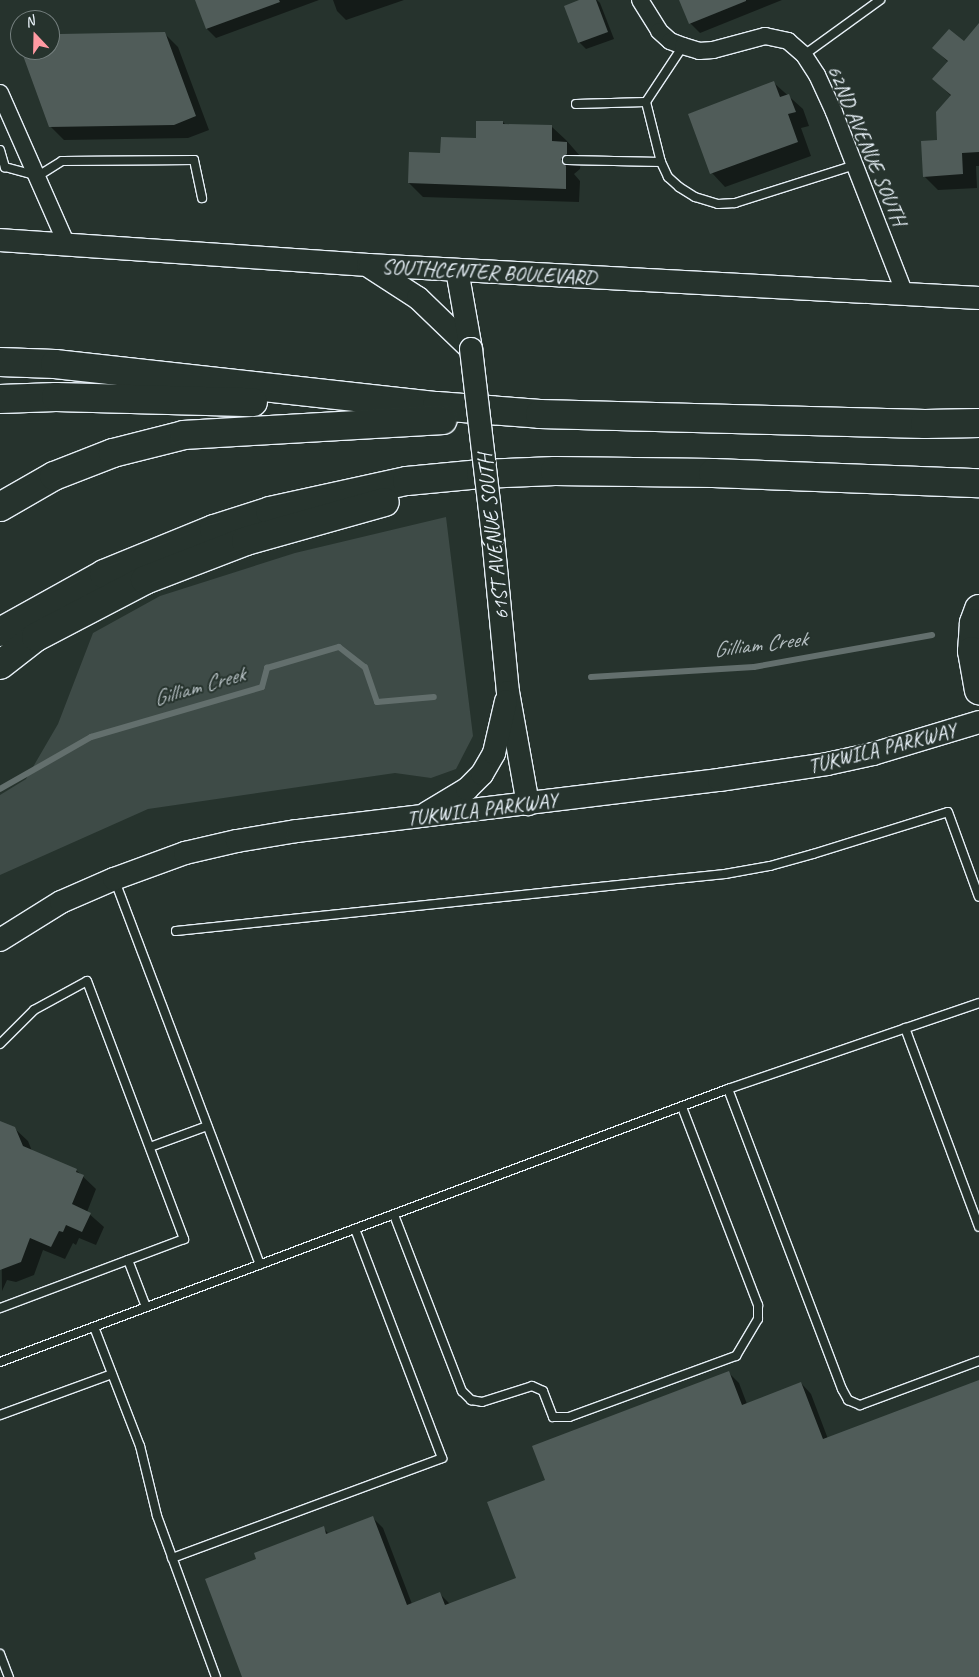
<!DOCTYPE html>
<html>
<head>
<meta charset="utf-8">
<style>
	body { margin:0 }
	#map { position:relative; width:979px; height:1677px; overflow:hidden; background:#26332d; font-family:Caveat,sans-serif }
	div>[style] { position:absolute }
	.green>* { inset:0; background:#3e4b47 }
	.shadow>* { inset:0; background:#0007 }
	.stream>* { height:6px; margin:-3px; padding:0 3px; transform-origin:3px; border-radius:3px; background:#636f6d }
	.building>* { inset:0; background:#505c59 }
	.roads { filter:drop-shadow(1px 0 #e8f1f8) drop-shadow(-1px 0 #e8f1f8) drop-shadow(0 1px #e8f1f8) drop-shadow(0 -1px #e8f1f8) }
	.lane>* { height:8px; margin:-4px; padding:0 4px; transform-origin:4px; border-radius:4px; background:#26332d }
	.street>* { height:16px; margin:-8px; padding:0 8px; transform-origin:8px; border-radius:8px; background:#26332d }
	.secondary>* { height:22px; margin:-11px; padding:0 11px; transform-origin:11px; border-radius:11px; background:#26332d }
	.highway>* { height:28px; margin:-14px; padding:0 14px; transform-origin:14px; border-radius:14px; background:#26332d }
	.bridges { filter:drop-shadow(1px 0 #e8f1f8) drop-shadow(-1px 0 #e8f1f8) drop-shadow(0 1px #e8f1f8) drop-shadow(0 -1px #e8f1f8) }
	.secondary-bridge>* { height:22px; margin:-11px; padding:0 11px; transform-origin:11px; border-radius:11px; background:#26332d }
	span { translate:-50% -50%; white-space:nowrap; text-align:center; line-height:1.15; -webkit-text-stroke:4px #26332d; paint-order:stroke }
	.street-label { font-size:21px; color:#e8f1f8 }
	.water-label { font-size:22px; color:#b3bdc0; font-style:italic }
	.north { position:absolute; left:10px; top:10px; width:50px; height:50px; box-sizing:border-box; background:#26332d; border:1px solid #747f7e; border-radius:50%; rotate:339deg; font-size:14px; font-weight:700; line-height:20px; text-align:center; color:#e8f1f8 }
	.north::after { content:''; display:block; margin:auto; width:18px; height:22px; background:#ff9aa2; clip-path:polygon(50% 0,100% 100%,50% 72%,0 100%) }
</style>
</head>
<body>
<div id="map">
	<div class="green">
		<i style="clip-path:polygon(446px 517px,473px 736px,456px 769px,431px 778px,395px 773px,148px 809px,0 875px,0 795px,26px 779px,58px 724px,93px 633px,160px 596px,295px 553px)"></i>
	</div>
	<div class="shadow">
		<i style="clip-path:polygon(196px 0,319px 0,216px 38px,207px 29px)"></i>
		<i style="clip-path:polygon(333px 0,404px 0,346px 20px,337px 11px)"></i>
		<i style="clip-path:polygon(583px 0,597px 0,600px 3px,614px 39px,586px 49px,579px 42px)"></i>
		<i style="clip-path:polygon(681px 0,782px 0,700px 33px,690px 23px)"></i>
		<i style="clip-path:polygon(979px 28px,979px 166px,976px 166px,977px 188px,938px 190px,924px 176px,939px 141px,951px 96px,934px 79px,948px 62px,934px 48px,964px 43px)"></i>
		<i style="clip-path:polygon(164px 33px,178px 47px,209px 130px,188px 138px,64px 140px,50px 126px,22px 50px,50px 50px,50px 39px)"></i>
		<i style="clip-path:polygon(774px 83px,803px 109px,809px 126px,801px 128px,811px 156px,725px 187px,712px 173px,689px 114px)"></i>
		<i style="clip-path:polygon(503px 122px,506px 125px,552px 127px,566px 140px,581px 157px,580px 169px,574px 174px,580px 181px,579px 202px,423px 197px,409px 183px,442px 154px,477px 140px)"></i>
		<i style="clip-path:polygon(0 1122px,14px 1128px,28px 1141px,32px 1151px,76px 1170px,96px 1189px,87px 1212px,104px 1227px,96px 1245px,79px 1238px,76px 1245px,73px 1243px,65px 1259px,43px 1250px,34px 1275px,16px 1282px,7px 1280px,2px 1291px)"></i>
		<i style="clip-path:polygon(729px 1373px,739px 1383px,747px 1404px,801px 1383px,811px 1394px,828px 1439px,979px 1381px,979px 1677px,243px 1677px,258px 1560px,323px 1528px,329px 1534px,372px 1517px,383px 1528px,412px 1604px,440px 1594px,451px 1605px,518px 1579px,547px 1481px)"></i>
	</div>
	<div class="stream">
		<i style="left:591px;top:677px;width:163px;rotate:-3.5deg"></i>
		<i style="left:754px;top:667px;width:181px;rotate:-10.2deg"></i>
		<i style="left:0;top:789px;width:105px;rotate:-29.7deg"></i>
		<i style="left:91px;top:737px;width:178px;rotate:-16.3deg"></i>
		<i style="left:262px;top:687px;width:20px;rotate:-75deg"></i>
		<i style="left:267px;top:668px;width:75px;rotate:-16.3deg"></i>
		<i style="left:339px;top:647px;width:33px;rotate:38deg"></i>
		<i style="left:365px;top:667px;width:37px;rotate:71deg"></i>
		<i style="left:377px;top:702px;width:57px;rotate:-5deg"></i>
	</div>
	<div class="building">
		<i style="clip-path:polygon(195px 0,279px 0,280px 2px,206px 29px)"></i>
		<i style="clip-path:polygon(579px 0,596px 0,608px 32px,578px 43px,564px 6px)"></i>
		<i style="clip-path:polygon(679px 0,746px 0,746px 1px,689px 24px)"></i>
		<i style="clip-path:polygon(979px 23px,979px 152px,962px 153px,963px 174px,923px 177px,921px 141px,937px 140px,936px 112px,951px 95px,932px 79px,948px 61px,932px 48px,949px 29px,964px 41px)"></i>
		<i style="clip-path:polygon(165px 32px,196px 116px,174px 125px,49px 127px,21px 50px,50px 50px,50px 38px,60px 34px)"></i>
		<i style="clip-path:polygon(774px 81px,780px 97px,789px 94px,796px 112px,788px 114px,798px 142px,710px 174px,688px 114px)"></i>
		<i style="clip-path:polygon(476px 121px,503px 121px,503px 124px,552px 125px,552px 141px,567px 142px,567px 154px,561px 159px,566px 166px,566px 189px,408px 183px,409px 152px,440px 153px,441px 137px,476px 138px)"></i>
		<i style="clip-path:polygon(0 1121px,15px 1127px,23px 1146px,77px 1169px,76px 1172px,84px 1175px,72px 1204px,91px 1213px,82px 1232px,66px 1225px,63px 1232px,59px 1231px,51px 1247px,30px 1238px,21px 1262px,0 1270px)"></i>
		<i style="clip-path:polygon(729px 1371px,742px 1405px,801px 1382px,823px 1439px,979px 1380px,979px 1677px,242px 1677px,205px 1579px,256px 1559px,254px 1553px,324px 1526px,326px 1534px,373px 1516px,407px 1605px,440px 1592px,445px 1605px,516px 1578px,487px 1502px,545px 1480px,532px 1446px)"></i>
	</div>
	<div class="roads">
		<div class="lane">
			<i style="left:683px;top:46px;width:67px;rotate:123.5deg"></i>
			<i style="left:646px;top:102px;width:62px;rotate:76deg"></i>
			<i style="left:661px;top:162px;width:17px;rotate:65deg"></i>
			<i style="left:668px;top:177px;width:15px;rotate:42deg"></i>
			<i style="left:679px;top:187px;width:19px;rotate:32deg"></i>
			<i style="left:695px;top:197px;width:24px;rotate:17deg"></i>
			<i style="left:718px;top:204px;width:17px;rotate:-3deg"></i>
			<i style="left:735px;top:203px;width:126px;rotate:-17.6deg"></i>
			<i style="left:804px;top:55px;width:94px;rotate:-35.9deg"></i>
			<i style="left:576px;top:104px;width:70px;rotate:-1.6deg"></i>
			<i style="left:0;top:150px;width:18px;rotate:74deg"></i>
			<i style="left:5px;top:167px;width:34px;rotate:15deg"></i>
			<i style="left:38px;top:176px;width:28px;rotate:-32deg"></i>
			<i style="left:62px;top:161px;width:132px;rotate:-0.4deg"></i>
			<i style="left:194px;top:160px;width:39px;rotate:78deg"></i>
			<i style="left:567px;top:160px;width:94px;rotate:1.2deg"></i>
			<i style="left:115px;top:881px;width:410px;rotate:69.3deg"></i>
			<i style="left:176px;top:931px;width:552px;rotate:-5.93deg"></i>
			<i style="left:725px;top:874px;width:46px;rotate:-10.1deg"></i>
			<i style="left:770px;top:866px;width:45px;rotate:-15.6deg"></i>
			<i style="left:813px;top:854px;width:141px;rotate:-17.3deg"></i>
			<i style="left:948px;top:812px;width:90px;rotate:70deg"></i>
			<i style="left:905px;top:1028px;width:212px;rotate:69.6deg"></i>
			<i style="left:0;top:1044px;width:48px;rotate:-45deg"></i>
			<i style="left:34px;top:1010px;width:60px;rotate:-28.7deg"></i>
			<i style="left:87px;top:981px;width:276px;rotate:69.4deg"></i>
			<i style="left:184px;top:1239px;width:197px;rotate:159.4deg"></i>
			<i style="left:728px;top:1089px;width:321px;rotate:69.2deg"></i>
			<i style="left:842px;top:1389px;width:13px;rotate:61deg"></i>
			<i style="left:848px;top:1400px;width:13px;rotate:23deg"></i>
			<i style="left:860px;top:1405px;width:127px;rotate:-20.3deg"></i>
			<i style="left:150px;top:1147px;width:61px;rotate:-20.2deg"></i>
			<i style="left:394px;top:1215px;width:189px;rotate:68.9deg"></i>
			<i style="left:462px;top:1391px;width:13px;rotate:45deg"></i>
			<i style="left:471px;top:1400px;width:11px;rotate:10deg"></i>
			<i style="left:482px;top:1402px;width:52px;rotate:-17.7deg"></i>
			<i style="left:532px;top:1386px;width:12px;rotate:24deg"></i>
			<i style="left:543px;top:1391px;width:28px;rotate:69deg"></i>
			<i style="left:553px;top:1417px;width:16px"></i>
			<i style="left:569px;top:1417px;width:178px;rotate:-20.1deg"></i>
			<i style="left:736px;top:1356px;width:43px;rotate:-59.3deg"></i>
			<i style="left:758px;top:1319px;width:14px;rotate:-90deg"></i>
			<i style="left:758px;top:1305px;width:212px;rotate:-111deg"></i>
			<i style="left:128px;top:1260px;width:50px;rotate:69deg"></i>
			<i style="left:94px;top:1327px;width:128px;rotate:68.9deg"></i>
			<i style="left:140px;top:1446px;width:72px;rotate:76.3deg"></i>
			<i style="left:157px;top:1516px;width:171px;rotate:69.9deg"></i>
			<i style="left:0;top:1362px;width:778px;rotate:-20.56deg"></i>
			<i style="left:728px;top:1089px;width:265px;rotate:-18.9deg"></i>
			<i style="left:0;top:1415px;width:119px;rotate:-20.1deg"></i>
			<i style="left:172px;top:1558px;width:288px;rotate:-20.3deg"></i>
			<i style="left:442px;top:1458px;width:245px;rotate:-110.8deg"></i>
			<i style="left:0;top:1654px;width:25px;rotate:69deg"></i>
		</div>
		<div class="street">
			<i style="left:640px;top:0;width:36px;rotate:58deg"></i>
			<i style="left:659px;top:31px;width:15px;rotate:42deg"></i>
			<i style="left:670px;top:41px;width:14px;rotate:21deg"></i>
			<i style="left:683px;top:46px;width:17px;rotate:17deg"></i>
			<i style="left:699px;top:51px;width:14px;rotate:-4deg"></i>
			<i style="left:713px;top:50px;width:54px;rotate:-15.1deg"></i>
			<i style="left:765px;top:36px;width:24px;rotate:12deg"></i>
			<i style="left:788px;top:41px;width:21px;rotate:41deg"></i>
			<i style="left:804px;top:55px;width:24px;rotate:57deg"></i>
			<i style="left:817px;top:75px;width:41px;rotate:65.3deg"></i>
			<i style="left:834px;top:112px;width:195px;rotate:68.7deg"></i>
			<i style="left:0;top:93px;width:168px;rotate:66.2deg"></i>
		</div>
		<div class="secondary">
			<i style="left:0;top:240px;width:369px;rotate:3.9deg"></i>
			<i style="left:368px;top:265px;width:612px;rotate:3.09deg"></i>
			<i style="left:370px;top:267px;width:57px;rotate:32.9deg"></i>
			<i style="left:418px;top:298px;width:74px;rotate:43.9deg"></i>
			<i style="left:457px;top:270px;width:80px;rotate:80deg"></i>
			<i style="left:493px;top:537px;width:156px;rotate:84.5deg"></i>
			<i style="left:508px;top:692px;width:114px;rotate:79.9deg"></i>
			<i style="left:427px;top:813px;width:47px;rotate:-31deg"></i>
			<i style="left:467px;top:789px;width:21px;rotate:-45deg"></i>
			<i style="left:482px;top:774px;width:24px;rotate:-60deg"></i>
			<i style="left:494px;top:753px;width:53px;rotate:-77deg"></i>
			<i style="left:0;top:940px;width:72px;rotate:-31.9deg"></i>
			<i style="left:61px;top:902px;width:58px;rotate:-23.5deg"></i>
			<i style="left:114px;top:879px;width:76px;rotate:-20.1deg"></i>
			<i style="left:185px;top:853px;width:53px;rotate:-13deg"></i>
			<i style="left:237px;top:841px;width:61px;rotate:-9.5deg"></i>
			<i style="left:297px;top:831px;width:425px;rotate:-6.9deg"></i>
			<i style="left:719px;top:780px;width:109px;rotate:-8.4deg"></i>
			<i style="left:827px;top:764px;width:47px;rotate:-12.3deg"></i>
			<i style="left:873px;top:754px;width:111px;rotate:-16.8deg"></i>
		</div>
		<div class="highway">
			<i style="left:0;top:362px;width:55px;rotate:2.1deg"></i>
			<i style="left:55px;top:364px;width:384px;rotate:6.3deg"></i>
			<i style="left:437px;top:406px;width:103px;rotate:4.4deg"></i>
			<i style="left:540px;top:414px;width:385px;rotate:1.5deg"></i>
			<i style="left:925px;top:424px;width:54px;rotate:-1.1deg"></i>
			<i style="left:0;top:399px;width:56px;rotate:-2deg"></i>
			<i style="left:56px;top:397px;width:197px;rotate:1.5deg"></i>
			<i style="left:0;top:507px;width:62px;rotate:-29.9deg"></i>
			<i style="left:54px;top:476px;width:63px;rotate:-21.3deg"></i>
			<i style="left:113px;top:453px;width:73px;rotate:-14.2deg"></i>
			<i style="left:184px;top:435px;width:259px;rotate:-3.3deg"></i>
			<i style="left:979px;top:609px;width:15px;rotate:110deg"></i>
			<i style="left:974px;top:623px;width:28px;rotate:94deg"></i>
			<i style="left:972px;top:651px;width:40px;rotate:80deg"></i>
			<i style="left:0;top:632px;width:119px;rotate:-29.1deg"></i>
			<i style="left:104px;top:574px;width:119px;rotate:-22.2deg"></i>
			<i style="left:214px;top:529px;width:59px;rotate:-17.8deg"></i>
			<i style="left:270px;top:511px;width:140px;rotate:-12.4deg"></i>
			<i style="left:407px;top:481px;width:74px;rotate:-5.4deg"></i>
			<i style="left:481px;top:474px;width:74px;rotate:-2.3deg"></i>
			<i style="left:555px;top:471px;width:158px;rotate:0.7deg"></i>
			<i style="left:713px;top:473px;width:266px;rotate:2.2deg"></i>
			<i style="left:0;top:665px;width:46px;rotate:-37.9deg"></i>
			<i style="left:36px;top:637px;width:123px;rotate:-27.6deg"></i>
			<i style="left:145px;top:580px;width:108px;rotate:-21.1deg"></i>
			<i style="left:246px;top:541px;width:144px;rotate:-15.7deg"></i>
		</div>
	</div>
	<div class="bridges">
		<div class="secondary-bridge">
			<i style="left:471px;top:349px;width:189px;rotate:83.3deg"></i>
		</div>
	</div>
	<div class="street-label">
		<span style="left:867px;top:145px;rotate:67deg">62ND AVENUE SOUTH</span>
		<span style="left:489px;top:272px;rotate:3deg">SOUTHCENTER BOULEVARD</span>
		<span style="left:493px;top:537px;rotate:-96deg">61ST AVENUE SOUTH</span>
		<span style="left:882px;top:748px;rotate:-14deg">TUKWILA PARKWAY</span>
		<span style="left:482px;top:809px;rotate:-7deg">TUKWILA PARKWAY</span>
	</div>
	<div class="water-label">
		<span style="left:760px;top:645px;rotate:-7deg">Gilliam Creek</span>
		<span style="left:199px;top:687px;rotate:-16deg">Gilliam Creek</span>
	</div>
	<div class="north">N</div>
</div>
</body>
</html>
